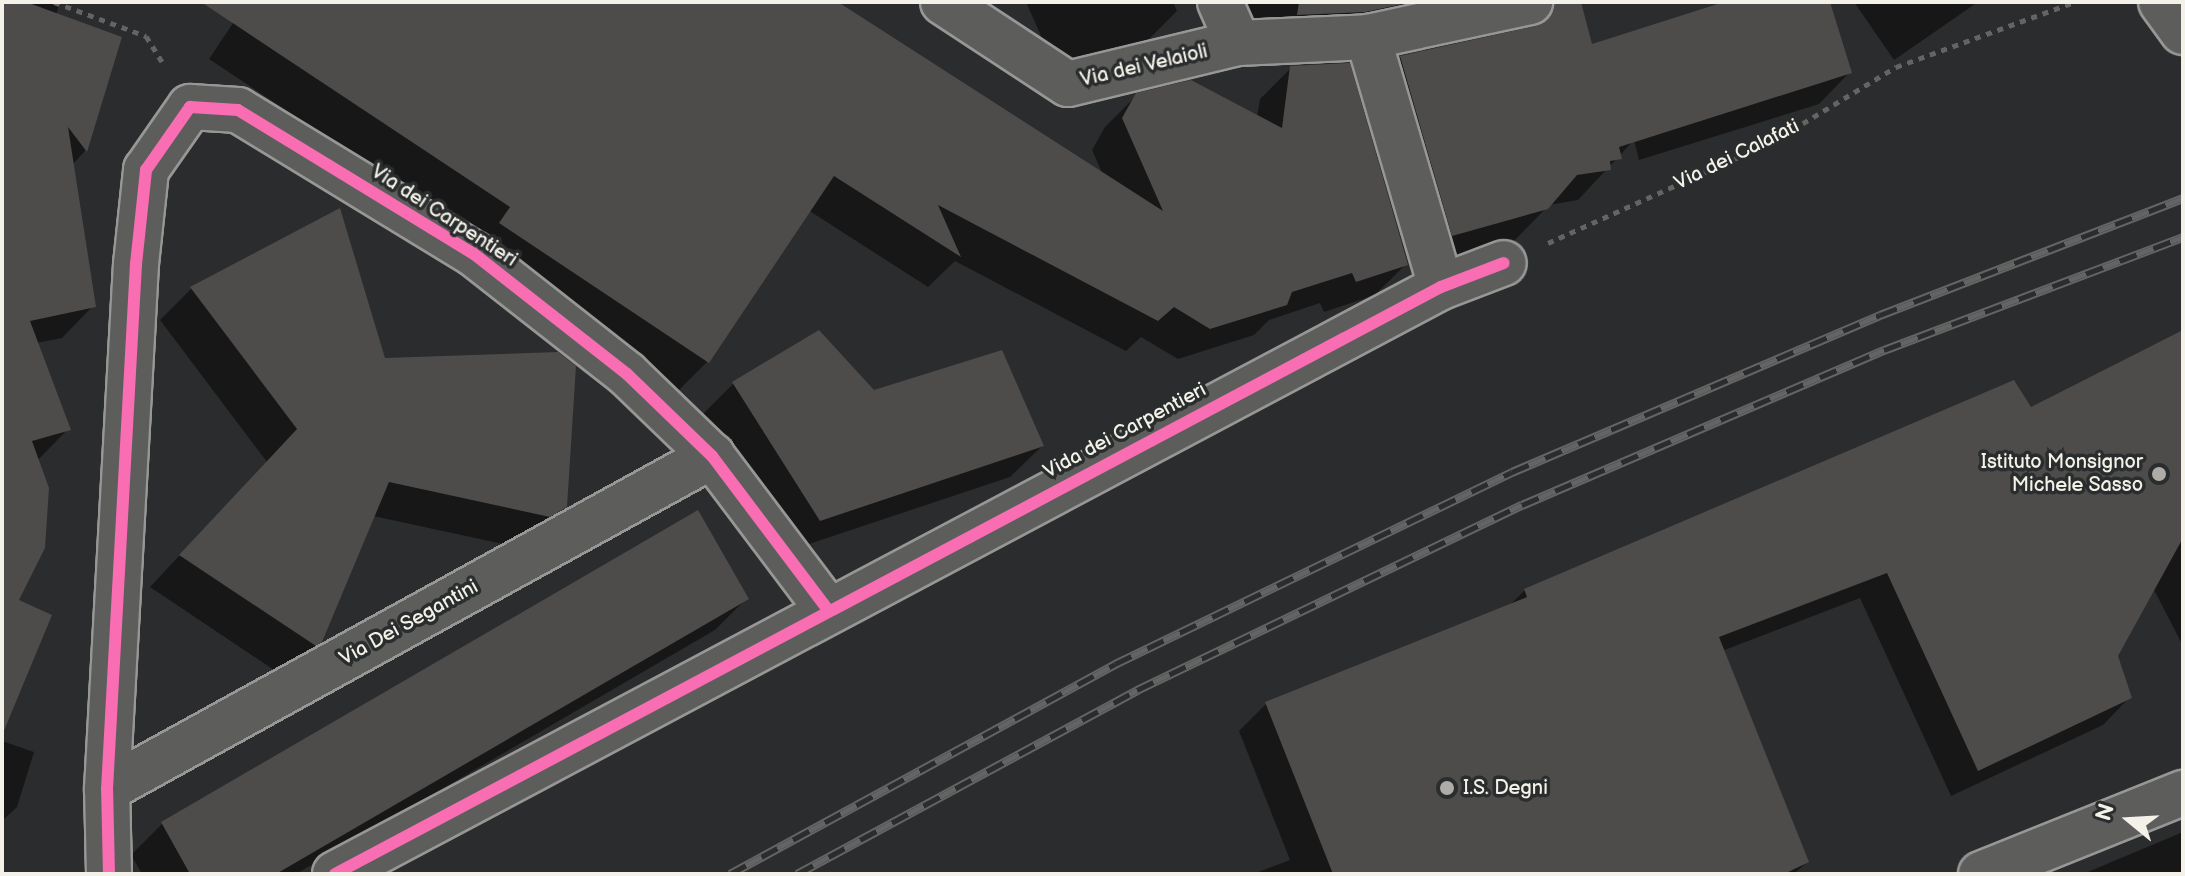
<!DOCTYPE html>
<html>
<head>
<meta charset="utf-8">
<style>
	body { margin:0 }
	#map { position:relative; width:2185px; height:876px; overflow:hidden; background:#2b2c2d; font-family:"Balsamiq Sans",sans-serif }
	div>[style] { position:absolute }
	.shadow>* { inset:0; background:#0007 }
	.building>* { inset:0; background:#4e4b4b }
	.path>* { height:5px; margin-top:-2.5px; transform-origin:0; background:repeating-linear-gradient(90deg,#646464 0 6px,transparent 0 12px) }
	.roads { filter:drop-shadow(2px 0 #979796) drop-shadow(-2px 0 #979796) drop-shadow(0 2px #979796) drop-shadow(0 -2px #979796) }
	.minor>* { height:44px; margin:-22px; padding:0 22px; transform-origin:22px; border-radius:22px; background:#5d5d5c }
	.rail>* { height:9px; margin-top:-4.5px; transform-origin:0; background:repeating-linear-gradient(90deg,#2a2d2e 0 18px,#646464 0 36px); box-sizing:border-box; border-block:2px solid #646464 }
	.cycleway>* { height:12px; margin:-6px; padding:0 6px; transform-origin:6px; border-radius:6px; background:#f96db3 }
	.dots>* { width:22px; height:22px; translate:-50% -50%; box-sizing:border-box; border:4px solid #2a2d2e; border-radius:50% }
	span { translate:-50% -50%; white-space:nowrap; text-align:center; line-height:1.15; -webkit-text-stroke:7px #2a2d2e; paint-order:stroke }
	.street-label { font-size:20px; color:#f4f1e8 }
	.poi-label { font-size:20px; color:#f4f1e8 }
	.right { translate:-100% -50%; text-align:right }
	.left { translate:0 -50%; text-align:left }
	.frame { position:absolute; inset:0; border:4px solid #f4f1e8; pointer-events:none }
	.north { position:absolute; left:2089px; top:780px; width:80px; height:80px; -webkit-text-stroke:6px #2a2d2e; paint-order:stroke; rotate:288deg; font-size:22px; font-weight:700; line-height:32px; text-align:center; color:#f4f1e8 }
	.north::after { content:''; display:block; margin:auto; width:28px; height:36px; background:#f4f1e8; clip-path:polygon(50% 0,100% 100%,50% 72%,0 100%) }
</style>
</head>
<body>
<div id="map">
	<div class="shadow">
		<i style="clip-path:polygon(2px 2px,60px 2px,56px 15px,119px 39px,85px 151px,72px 165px,93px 306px,62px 338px,36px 343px,68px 429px,37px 461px,17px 601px,49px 616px,2px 730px)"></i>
		<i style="clip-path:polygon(247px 2px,831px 2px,1103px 175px,1092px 150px,1105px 127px,1137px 95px,1257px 117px,1260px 99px,1291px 68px,1406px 264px,1375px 295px,1324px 312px,1320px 303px,1269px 320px,1254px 335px,1178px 359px,1141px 337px,1126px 351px,955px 261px,928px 287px,808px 210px,707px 362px,676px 393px,480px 239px,209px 59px)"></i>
		<i style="clip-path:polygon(1026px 2px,1173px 2px,1177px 11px,1146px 42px,1061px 81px)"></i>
		<i style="clip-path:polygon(1232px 2px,1478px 2px,1249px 46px)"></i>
		<i style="clip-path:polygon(1731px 2px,1828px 2px,1850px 72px,1819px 104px,1639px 160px,1634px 140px,1578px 200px,1549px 205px,1515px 240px,1421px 266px,1369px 89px,1401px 58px,1536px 28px,1555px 9px,1631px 140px)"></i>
		<i style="clip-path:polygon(1854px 2px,1978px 2px,1894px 60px)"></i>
		<i style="clip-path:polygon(339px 211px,383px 360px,565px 506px,517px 547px,373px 516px,320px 641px,283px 676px,150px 587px,267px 462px,160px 320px,191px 289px)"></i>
		<i style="clip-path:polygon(819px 332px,873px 393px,1042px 446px,1010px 477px,788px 551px,702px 415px,733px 384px)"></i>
		<i style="clip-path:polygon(2183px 350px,2183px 646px,2153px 588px,2116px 656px,2129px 698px,2103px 725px,1951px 796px,1860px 598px,1722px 651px,1807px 862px,1794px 874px,1253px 874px,1290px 860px,1239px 731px,1266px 704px,1509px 606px,1525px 590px,2030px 410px)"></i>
		<i style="clip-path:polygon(697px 512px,746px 599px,715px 630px,296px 874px,142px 874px,131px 855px,162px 824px)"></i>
		<i style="clip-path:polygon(2px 741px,34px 752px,17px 807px,2px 821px)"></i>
		<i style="clip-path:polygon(2183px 832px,2183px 874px,2083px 874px)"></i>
	</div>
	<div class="building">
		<i style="clip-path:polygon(2px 2px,26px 2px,122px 37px,87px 152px,68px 127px,96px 307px,30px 321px,71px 430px,32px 441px,49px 488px,45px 548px,19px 600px,52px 615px,3px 733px)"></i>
		<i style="clip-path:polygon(201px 2px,838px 2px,1163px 211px,1122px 118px,1136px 93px,1191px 80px,1282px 128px,1290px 66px,1350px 63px,1408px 265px,1356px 282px,1352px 273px,1292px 292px,1287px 305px,1210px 329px,1174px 307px,1158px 321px,938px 205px,961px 257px,834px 176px,709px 363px,499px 223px,510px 207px)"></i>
		<i style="clip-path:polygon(1299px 2px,1412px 2px,1365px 12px,1297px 15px)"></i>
		<i style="clip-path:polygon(1554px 2px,1581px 2px,1592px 44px,1724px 2px,1830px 2px,1852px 73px,1619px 147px,1622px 159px,1610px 161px,1611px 170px,1577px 175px,1548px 209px,1452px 236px,1400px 56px,1535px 26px,1547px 20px)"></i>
		<i style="clip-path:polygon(340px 208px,385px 358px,558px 352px,576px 366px,567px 507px,550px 517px,389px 482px,322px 642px,316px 646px,179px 555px,297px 429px,190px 287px)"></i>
		<i style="clip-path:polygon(819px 330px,874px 390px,1002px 350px,1044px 446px,820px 521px,732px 382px)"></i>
		<i style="clip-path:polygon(2183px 330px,2183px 538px,2118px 656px,2132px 698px,1978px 771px,1887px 573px,1719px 637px,1809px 862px,1784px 874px,1333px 874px,1265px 702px,1527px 597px,1524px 589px,2014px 380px,2031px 407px)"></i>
		<i style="clip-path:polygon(698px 510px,749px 599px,276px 874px,190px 874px,161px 822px)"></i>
	</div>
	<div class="path">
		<i style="left:54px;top:2px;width:98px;rotate:20.3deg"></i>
		<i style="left:146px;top:36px;width:34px;rotate:58deg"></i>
		<i style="left:1548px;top:243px;width:246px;rotate:-24.3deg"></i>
		<i style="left:1772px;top:142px;width:145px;rotate:-31.2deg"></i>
		<i style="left:1896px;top:67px;width:190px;rotate:-20deg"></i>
	</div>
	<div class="roads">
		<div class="minor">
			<i style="left:943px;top:2px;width:149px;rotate:33.3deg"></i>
			<i style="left:1068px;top:84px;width:175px;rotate:-13.6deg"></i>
			<i style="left:1238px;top:43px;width:130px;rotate:-2.6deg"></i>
			<i style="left:1368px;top:37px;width:166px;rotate:-12.2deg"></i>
			<i style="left:1220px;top:2px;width:45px;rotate:66.3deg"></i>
			<i style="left:2161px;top:2px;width:37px;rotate:54deg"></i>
			<i style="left:1368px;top:37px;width:260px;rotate:73.7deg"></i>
			<i style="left:107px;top:789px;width:691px;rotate:-28.83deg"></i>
			<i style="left:109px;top:874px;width:85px;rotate:-91.3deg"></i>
			<i style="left:107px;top:789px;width:526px;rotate:-86.84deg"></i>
			<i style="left:136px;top:264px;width:95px;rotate:-83.9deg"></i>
			<i style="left:146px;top:170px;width:77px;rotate:-55.1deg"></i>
			<i style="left:190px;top:107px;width:48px;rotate:3.6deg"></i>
			<i style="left:238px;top:110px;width:276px;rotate:31.4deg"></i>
			<i style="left:474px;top:254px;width:194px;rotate:38.1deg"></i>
			<i style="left:627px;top:374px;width:118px;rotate:44deg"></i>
			<i style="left:712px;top:456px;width:193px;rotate:53deg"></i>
			<i style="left:335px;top:874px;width:1252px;rotate:-27.96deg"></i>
			<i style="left:1441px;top:287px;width:67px;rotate:-20.9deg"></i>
			<i style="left:1981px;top:874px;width:218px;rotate:-21.9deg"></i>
		</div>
	</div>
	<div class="rail">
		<i style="left:730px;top:874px;width:439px;rotate:-28.6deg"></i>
		<i style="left:1115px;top:664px;width:441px;rotate:-25.8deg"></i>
		<i style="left:1512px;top:472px;width:400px;rotate:-23.1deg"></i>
		<i style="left:1880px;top:315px;width:325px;rotate:-21.1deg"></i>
		<i style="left:797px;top:874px;width:387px;rotate:-28.4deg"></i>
		<i style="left:1137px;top:690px;width:427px;rotate:-25.7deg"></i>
		<i style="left:1522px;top:505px;width:394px;rotate:-23.2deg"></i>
		<i style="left:1884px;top:350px;width:320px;rotate:-20.7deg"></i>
	</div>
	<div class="cycleway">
		<i style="left:109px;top:874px;width:85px;rotate:-91.3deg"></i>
		<i style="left:107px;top:789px;width:526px;rotate:-86.84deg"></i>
		<i style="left:136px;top:264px;width:95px;rotate:-83.9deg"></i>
		<i style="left:146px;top:170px;width:77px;rotate:-55.1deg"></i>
		<i style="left:190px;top:107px;width:48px;rotate:3.6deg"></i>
		<i style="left:238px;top:110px;width:276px;rotate:31.4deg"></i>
		<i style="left:474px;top:254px;width:194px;rotate:38.1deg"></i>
		<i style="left:627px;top:374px;width:118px;rotate:44deg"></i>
		<i style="left:712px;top:456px;width:193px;rotate:53deg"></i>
		<i style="left:335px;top:874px;width:1252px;rotate:-27.96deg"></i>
		<i style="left:1441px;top:287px;width:67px;rotate:-20.9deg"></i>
	</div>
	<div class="dots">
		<i style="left:2159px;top:474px;background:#aeaca7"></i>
		<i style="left:1447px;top:788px;background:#aeaca7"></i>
	</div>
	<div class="street-label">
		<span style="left:1144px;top:66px;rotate:-13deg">Via dei Velaioli</span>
		<span style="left:1737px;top:155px;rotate:-26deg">Via dei Calafati</span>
		<span style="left:444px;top:216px;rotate:33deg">Via dei Carpentieri</span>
		<span style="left:1125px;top:431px;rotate:-28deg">Vida dei Carpentieri</span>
		<span style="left:409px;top:623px;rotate:-29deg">Via Dei Segantini</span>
	</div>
	<div class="poi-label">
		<span class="right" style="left:2143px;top:474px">Istituto Monsignor<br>Michele Sasso</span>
		<span class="left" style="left:1463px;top:788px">I.S. Degni</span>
	</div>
	<div class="frame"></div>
	<div class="north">N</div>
</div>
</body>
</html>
